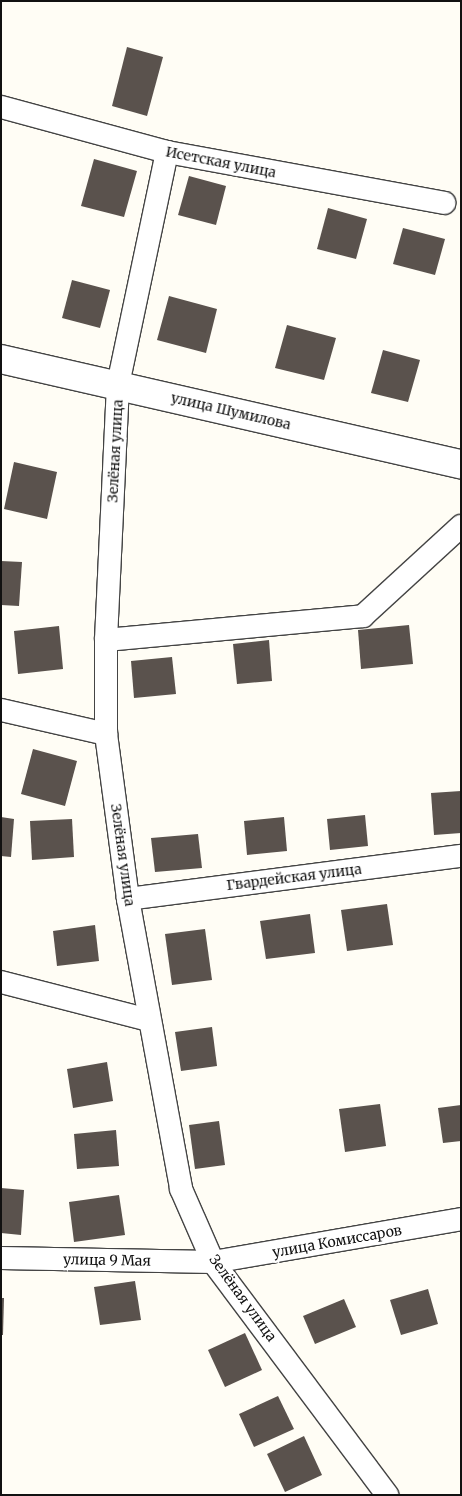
<!DOCTYPE html>
<html>
<head>
<meta charset="utf-8">
<style>
	body { margin:0 }
	#map { position:relative; width:462px; height:1496px; overflow:hidden; background:#fffdf5; font-family:Merriweather,serif }
	div>[style] { position:absolute }
	.building>* { inset:0; background:#5a524d }
	.roads { filter:drop-shadow(1px 0 #444) drop-shadow(-1px 0 #444) drop-shadow(0 1px #444) drop-shadow(0 -1px #444) }
	.minor>* { height:22px; margin:-11px; padding:0 11px; transform-origin:11px; border-radius:11px; background:#fff }
	.tertiary>* { height:28px; margin:-14px; padding:0 14px; transform-origin:14px; border-radius:14px; background:#fff }
	span { translate:-50% -50%; white-space:nowrap; text-align:center; line-height:1.15; -webkit-text-stroke:5px #fff; paint-order:stroke }
	.street-label { font-size:14px; color:#111 }
	.frame { position:absolute; inset:0; border:2px solid #111; pointer-events:none }
</style>
</head>
<body>
<div id="map">
	<div class="building">
		<i style="clip-path:polygon(127px 47px,163px 57px,147px 116px,112px 106px)"></i>
		<i style="clip-path:polygon(94px 159px,137px 171px,124px 217px,81px 206px)"></i>
		<i style="clip-path:polygon(189px 176px,226px 186px,216px 225px,178px 215px)"></i>
		<i style="clip-path:polygon(328px 208px,367px 219px,356px 259px,317px 249px)"></i>
		<i style="clip-path:polygon(403px 228px,445px 239px,435px 275px,393px 264px)"></i>
		<i style="clip-path:polygon(72px 280px,110px 290px,100px 328px,62px 318px)"></i>
		<i style="clip-path:polygon(169px 296px,217px 309px,206px 353px,157px 340px)"></i>
		<i style="clip-path:polygon(287px 325px,336px 338px,324px 380px,275px 368px)"></i>
		<i style="clip-path:polygon(383px 350px,420px 360px,408px 402px,371px 393px)"></i>
		<i style="clip-path:polygon(14px 462px,57px 472px,47px 519px,4px 509px)"></i>
		<i style="clip-path:polygon(1px 561px,22px 562px,19px 606px,1px 605px)"></i>
		<i style="clip-path:polygon(409px 625px,413px 664px,361px 669px,358px 630px)"></i>
		<i style="clip-path:polygon(59px 626px,63px 669px,18px 674px,14px 631px)"></i>
		<i style="clip-path:polygon(269px 640px,272px 681px,237px 684px,233px 644px)"></i>
		<i style="clip-path:polygon(172px 657px,176px 694px,134px 698px,131px 661px)"></i>
		<i style="clip-path:polygon(33px 749px,77px 761px,65px 806px,21px 794px)"></i>
		<i style="clip-path:polygon(461px 791px,461px 833px,434px 835px,431px 793px)"></i>
		<i style="clip-path:polygon(365px 815px,368px 846px,330px 850px,327px 819px)"></i>
		<i style="clip-path:polygon(1px 817px,14px 819px,11px 857px,1px 856px)"></i>
		<i style="clip-path:polygon(284px 817px,287px 851px,247px 855px,244px 821px)"></i>
		<i style="clip-path:polygon(72px 819px,74px 857px,32px 860px,30px 821px)"></i>
		<i style="clip-path:polygon(198px 834px,202px 868px,155px 872px,151px 838px)"></i>
		<i style="clip-path:polygon(387px 904px,393px 945px,347px 951px,341px 910px)"></i>
		<i style="clip-path:polygon(310px 914px,315px 953px,266px 959px,260px 921px)"></i>
		<i style="clip-path:polygon(95px 925px,99px 961px,57px 966px,53px 931px)"></i>
		<i style="clip-path:polygon(205px 929px,212px 980px,172px 985px,165px 934px)"></i>
		<i style="clip-path:polygon(212px 1027px,217px 1066px,181px 1071px,175px 1032px)"></i>
		<i style="clip-path:polygon(107px 1062px,113px 1101px,73px 1108px,67px 1069px)"></i>
		<i style="clip-path:polygon(380px 1104px,386px 1146px,345px 1152px,339px 1109px)"></i>
		<i style="clip-path:polygon(461px 1105px,461px 1141px,443px 1143px,438px 1108px)"></i>
		<i style="clip-path:polygon(219px 1121px,225px 1165px,195px 1169px,189px 1125px)"></i>
		<i style="clip-path:polygon(116px 1130px,119px 1166px,77px 1169px,74px 1134px)"></i>
		<i style="clip-path:polygon(1px 1188px,24px 1190px,21px 1235px,1px 1233px)"></i>
		<i style="clip-path:polygon(119px 1195px,125px 1235px,74px 1242px,69px 1202px)"></i>
		<i style="clip-path:polygon(135px 1281px,141px 1320px,100px 1325px,94px 1287px)"></i>
		<i style="clip-path:polygon(428px 1289px,438px 1324px,401px 1335px,390px 1300px)"></i>
		<i style="clip-path:polygon(1px 1298px,4px 1298px,3px 1335px,1px 1335px)"></i>
		<i style="clip-path:polygon(344px 1299px,356px 1327px,315px 1344px,303px 1316px)"></i>
		<i style="clip-path:polygon(245px 1333px,262px 1370px,225px 1387px,208px 1350px)"></i>
		<i style="clip-path:polygon(278px 1396px,294px 1429px,254px 1447px,239px 1414px)"></i>
		<i style="clip-path:polygon(304px 1436px,322px 1475px,285px 1492px,267px 1454px)"></i>
	</div>
	<div class="roads">
		<div class="minor">
			<i style="left:1px;top:107px;width:172px;rotate:15.2deg"></i>
			<i style="left:167px;top:152px;width:282px;rotate:10.4deg"></i>
			<i style="left:167px;top:152px;width:238px;rotate:101.9deg"></i>
			<i style="left:118px;top:385px;width:255px;rotate:92.7deg"></i>
			<i style="left:106px;top:640px;width:94px;rotate:90deg"></i>
			<i style="left:106px;top:734px;width:166px;rotate:82.4deg"></i>
			<i style="left:128px;top:899px;width:295px;rotate:79.6deg"></i>
			<i style="left:181px;top:1189px;width:80px;rotate:66.3deg"></i>
			<i style="left:213px;top:1262px;width:291px;rotate:53.2deg"></i>
			<i style="left:106px;top:640px;width:258px;rotate:-5.3deg"></i>
			<i style="left:363px;top:616px;width:133px;rotate:-42.6deg"></i>
			<i style="left:1px;top:710px;width:108px;rotate:12.9deg"></i>
			<i style="left:128px;top:899px;width:336px;rotate:-7.4deg"></i>
			<i style="left:1px;top:982px;width:153px;rotate:14.4deg"></i>
			<i style="left:1px;top:1258px;width:212px;rotate:1.1deg"></i>
			<i style="left:213px;top:1262px;width:252px;rotate:-9.8deg"></i>
		</div>
		<div class="tertiary">
			<i style="left:1px;top:359px;width:472px;rotate:12.9deg"></i>
		</div>
	</div>
	<div class="street-label">
		<span style="left:221px;top:162px;rotate:11deg">Исетская улица</span>
		<span style="left:231px;top:411px;rotate:13deg">улица Шумилова</span>
		<span style="left:115px;top:451px;rotate:-87deg">Зелёная улица</span>
		<span style="left:123px;top:855px;rotate:82deg">Зелёная улица</span>
		<span style="left:294px;top:877px;rotate:-7deg">Гвардейская улица</span>
		<span style="left:337px;top:1241px;rotate:-10deg">улица Комиссаров</span>
		<span style="left:107px;top:1260px;rotate:1deg">улица 9 Мая</span>
		<span style="left:243px;top:1298px;rotate:54deg">Зелёная улица</span>
	</div>
	<div class="frame"></div>
</div>
</body>
</html>
